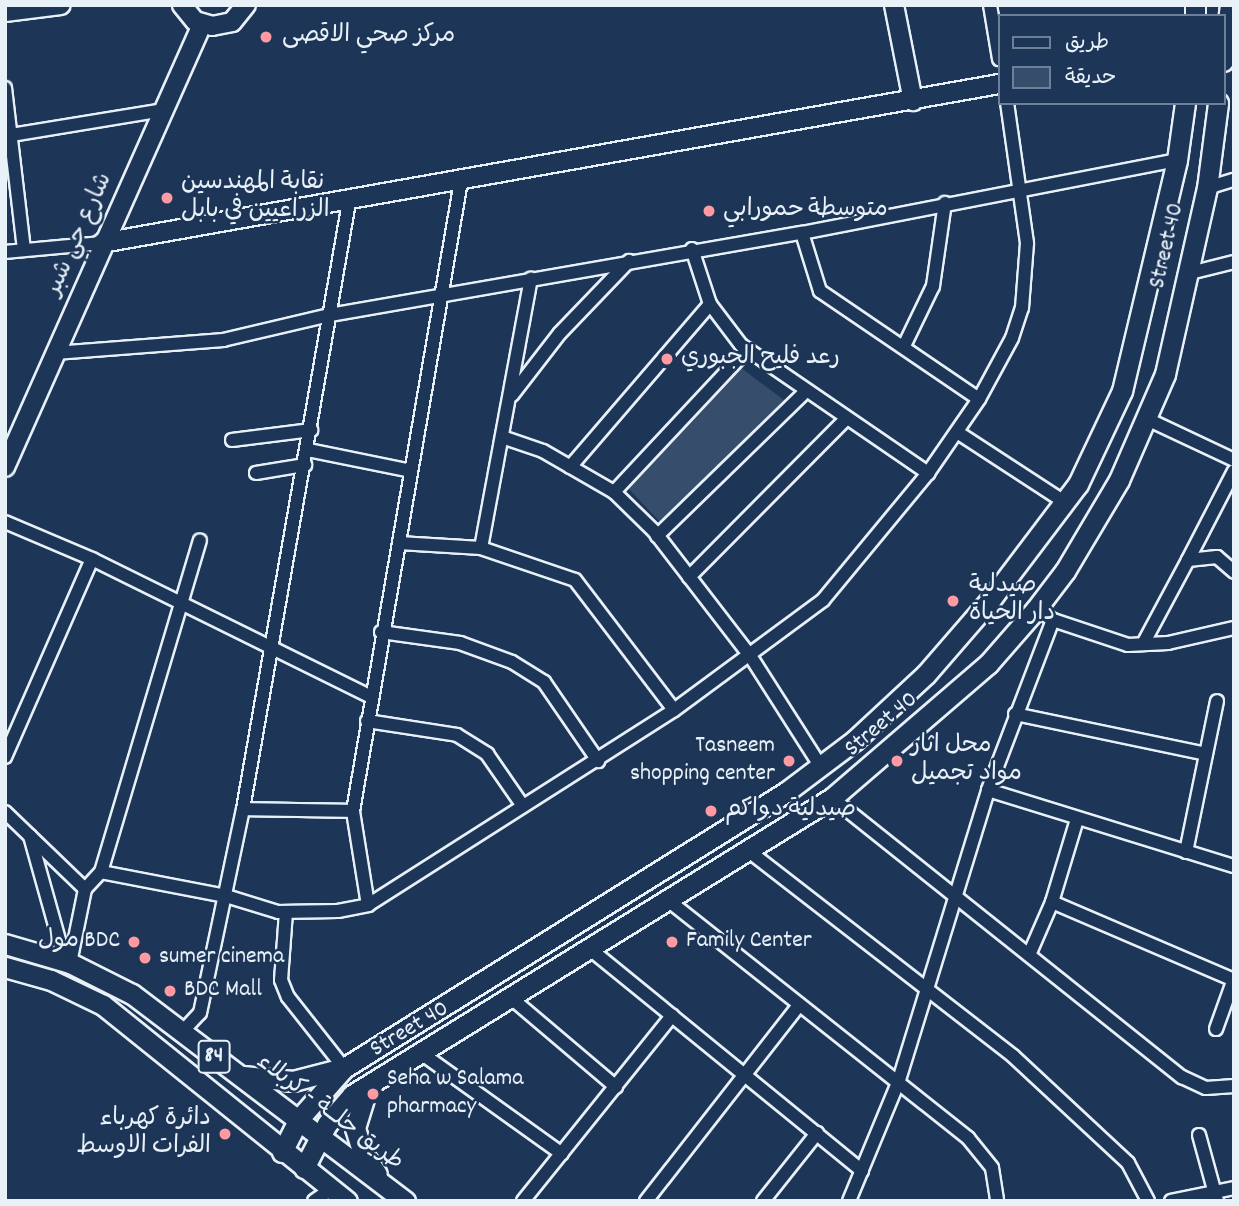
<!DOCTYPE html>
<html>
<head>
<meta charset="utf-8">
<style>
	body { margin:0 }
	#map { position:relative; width:1239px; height:1206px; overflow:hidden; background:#1d3557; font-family:Dekko,"Playpen Sans Arabic",sans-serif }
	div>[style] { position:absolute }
	.green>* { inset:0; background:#374d6c }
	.roads { filter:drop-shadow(2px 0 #e8f1f8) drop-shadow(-2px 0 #e8f1f8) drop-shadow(0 2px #e8f1f8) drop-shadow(0 -2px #e8f1f8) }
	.street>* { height:12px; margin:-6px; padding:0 6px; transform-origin:6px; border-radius:6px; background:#1d3557 }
	.secondary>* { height:18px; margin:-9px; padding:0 9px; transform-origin:9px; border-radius:9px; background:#1d3557 }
	.primary>* { height:19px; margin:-9.5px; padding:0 9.5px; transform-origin:9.5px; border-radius:9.5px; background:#1d3557 }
	.dots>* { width:19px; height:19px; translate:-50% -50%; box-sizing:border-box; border:4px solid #1d3557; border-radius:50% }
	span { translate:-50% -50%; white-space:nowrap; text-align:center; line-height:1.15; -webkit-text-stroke:5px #1d3557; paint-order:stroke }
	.shield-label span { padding:2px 5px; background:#1d3557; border:2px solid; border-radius:5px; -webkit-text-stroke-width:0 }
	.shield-label { font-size:23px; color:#e8f1f8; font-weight:700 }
	.poi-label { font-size:24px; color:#e8f1f8 }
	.left { translate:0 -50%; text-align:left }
	.right { translate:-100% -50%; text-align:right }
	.street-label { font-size:24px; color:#e8f1f8 }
	.frame { position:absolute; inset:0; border:7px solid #e8f1f8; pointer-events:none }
	.legend { position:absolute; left:998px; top:14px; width:228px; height:91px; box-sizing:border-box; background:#1d3557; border:2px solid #6e8097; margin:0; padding:9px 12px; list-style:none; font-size:21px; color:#e8f1f8 }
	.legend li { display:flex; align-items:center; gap:14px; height:35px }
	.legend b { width:35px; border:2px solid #6e8097 }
</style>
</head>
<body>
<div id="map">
	<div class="green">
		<i style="clip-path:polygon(740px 367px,785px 401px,661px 523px,627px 487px)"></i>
	</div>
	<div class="roads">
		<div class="street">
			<i style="left:990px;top:5px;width:55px;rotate:80.5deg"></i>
			<i style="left:5px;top:88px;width:162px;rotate:83.3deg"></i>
			<i style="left:5px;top:136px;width:160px;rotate:-9.3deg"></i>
			<i style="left:1207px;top:188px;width:28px;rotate:-17deg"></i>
			<i style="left:802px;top:233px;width:61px;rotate:72.8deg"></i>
			<i style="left:820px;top:291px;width:192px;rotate:34.2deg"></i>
			<i style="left:692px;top:249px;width:58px;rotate:71.9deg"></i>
			<i style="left:710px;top:304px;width:51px;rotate:52.9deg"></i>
			<i style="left:741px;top:345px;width:227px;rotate:34.4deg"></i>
			<i style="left:5px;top:252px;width:97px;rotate:-5.3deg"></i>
			<i style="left:1186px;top:274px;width:49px;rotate:-14deg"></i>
			<i style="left:904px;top:346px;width:67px;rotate:-64.2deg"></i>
			<i style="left:933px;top:286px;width:84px;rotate:-81.8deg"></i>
			<i style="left:55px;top:353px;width:169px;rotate:-4.4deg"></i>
			<i style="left:223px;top:340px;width:110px;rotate:-13.2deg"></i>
			<i style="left:330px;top:315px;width:479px;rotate:-9.9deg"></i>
			<i style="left:802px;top:233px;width:382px;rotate:-11deg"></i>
			<i style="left:512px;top:395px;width:78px;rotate:-52.3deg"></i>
			<i style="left:560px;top:333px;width:100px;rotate:-46.2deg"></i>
			<i style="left:1147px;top:419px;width:96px;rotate:25.2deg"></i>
			<i style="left:957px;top:432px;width:130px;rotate:33.1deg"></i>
			<i style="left:502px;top:437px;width:43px;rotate:18.9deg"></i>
			<i style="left:543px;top:451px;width:82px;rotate:30deg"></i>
			<i style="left:614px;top:492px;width:56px;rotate:44.3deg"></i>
			<i style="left:654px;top:531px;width:159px;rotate:52.4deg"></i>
			<i style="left:751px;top:657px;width:130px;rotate:57.5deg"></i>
			<i style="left:232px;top:440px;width:80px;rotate:-7.2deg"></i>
			<i style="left:308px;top:450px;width:105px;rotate:11.5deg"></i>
			<i style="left:570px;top:467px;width:215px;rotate:-49.3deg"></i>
			<i style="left:256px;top:473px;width:50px;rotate:-9.3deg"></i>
			<i style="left:614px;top:492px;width:196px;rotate:-46.9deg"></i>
			<i style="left:5px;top:522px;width:95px;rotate:23deg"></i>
			<i style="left:92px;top:559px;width:311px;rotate:26.3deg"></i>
			<i style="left:657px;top:536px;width:208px;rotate:-44.2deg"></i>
			<i style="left:399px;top:543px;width:82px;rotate:3.5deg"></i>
			<i style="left:481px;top:548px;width:99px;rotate:18.8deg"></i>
			<i style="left:575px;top:580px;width:163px;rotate:52.7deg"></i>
			<i style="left:481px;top:548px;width:274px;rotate:-79.5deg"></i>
			<i style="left:1188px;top:560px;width:100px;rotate:-62.7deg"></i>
			<i style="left:689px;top:577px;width:223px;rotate:-45.2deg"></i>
			<i style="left:1053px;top:620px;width:79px;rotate:18.4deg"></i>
			<i style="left:1128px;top:645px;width:40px;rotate:-2.9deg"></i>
			<i style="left:1168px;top:643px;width:68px;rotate:-12.8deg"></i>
			<i style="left:381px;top:632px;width:80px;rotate:7.9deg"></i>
			<i style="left:460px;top:643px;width:55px;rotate:20.1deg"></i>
			<i style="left:512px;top:662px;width:38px;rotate:32deg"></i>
			<i style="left:544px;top:682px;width:96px;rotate:55.6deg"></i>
			<i style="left:1143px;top:644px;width:95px;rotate:-61.8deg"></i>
			<i style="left:1188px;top:560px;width:29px;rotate:-6deg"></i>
			<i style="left:1217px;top:557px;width:23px;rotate:41deg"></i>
			<i style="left:1015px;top:714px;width:195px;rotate:11.8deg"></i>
			<i style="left:367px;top:721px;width:91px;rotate:8.8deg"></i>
			<i style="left:457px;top:735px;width:36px;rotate:32deg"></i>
			<i style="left:487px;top:754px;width:63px;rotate:55.3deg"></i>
			<i style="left:5px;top:757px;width:216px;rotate:-66.3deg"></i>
			<i style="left:988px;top:790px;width:257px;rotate:17.2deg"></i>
			<i style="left:832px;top:798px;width:448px;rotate:38.6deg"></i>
			<i style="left:1182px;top:1077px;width:26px;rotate:25deg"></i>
			<i style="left:1206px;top:1088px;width:28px;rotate:-4deg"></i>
			<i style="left:243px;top:809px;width:110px;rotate:1deg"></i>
			<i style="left:5px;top:812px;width:111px;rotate:43.9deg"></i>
			<i style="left:30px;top:836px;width:130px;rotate:74.4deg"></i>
			<i style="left:750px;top:852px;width:333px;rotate:37.8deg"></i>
			<i style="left:1013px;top:1056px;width:157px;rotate:42.9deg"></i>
			<i style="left:1128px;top:1163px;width:43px;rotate:62.2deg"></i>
			<i style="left:1186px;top:852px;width:154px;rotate:-78.4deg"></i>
			<i style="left:101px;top:872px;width:127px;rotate:10.9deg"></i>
			<i style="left:226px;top:896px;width:54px;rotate:17.1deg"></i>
			<i style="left:278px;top:912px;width:60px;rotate:-1deg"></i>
			<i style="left:338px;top:911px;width:31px;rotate:-11deg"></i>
			<i style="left:368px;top:905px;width:363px;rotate:-32.5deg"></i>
			<i style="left:674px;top:710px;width:185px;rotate:-36.4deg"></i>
			<i style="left:823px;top:600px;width:165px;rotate:-50.4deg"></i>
			<i style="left:928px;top:473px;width:90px;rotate:-55.4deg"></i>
			<i style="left:979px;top:399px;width:69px;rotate:-61.6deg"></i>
			<i style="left:1012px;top:338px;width:32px;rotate:-72deg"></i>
			<i style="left:1022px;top:308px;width:65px;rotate:-85.6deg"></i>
			<i style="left:1027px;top:243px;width:141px;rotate:-98.1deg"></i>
			<i style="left:669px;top:901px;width:382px;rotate:38.4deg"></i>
			<i style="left:968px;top:1138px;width:38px;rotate:51deg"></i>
			<i style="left:992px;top:1168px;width:33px;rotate:81deg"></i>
			<i style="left:1052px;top:902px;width:198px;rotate:23.2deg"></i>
			<i style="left:368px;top:905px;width:95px;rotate:-99.1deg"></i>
			<i style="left:353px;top:811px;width:639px;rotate:-80.27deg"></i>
			<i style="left:286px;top:912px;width:68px;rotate:94.2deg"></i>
			<i style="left:281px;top:980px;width:18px;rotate:68deg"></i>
			<i style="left:288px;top:997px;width:90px;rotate:51.7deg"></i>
			<i style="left:590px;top:949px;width:351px;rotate:39.2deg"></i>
			<i style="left:1029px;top:955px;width:58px;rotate:-66.5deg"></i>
			<i style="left:1052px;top:902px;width:87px;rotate:-73.2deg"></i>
			<i style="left:70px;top:963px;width:76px;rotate:-78.5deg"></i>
			<i style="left:85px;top:889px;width:23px;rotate:-47deg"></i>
			<i style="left:101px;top:872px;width:346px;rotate:-73.4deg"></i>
			<i style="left:510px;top:997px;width:139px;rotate:40.3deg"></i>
			<i style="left:1216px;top:1029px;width:53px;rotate:-70.2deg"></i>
			<i style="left:182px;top:1032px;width:26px;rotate:-47deg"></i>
			<i style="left:200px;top:1013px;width:208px;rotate:-78.1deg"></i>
			<i style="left:243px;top:809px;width:616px;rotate:-80.09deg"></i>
			<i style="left:421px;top:1053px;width:173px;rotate:35.6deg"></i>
			<i style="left:1199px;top:1135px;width:68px;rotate:74.7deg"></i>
			<i style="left:314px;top:1201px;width:21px;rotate:-35deg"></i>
			<i style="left:523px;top:1201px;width:238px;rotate:-51.2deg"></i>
			<i style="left:646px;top:1201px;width:249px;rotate:-52deg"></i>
			<i style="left:763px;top:1201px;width:87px;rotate:-51.5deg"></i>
			<i style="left:849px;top:1201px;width:131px;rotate:-67.5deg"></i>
			<i style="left:899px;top:1080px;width:303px;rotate:-72.9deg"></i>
			<i style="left:988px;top:790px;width:182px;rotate:-69.1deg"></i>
			<i style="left:1053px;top:620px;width:20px;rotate:-147deg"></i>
			<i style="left:1171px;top:1201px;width:64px;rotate:-11.7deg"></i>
		</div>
		<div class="secondary">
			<i style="left:182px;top:5px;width:21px;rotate:51deg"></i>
			<i style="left:195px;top:21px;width:18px;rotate:16deg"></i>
			<i style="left:212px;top:26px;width:20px;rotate:-11deg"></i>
			<i style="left:232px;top:22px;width:22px;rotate:-51deg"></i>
			<i style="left:894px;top:5px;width:98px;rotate:78.8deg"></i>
			<i style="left:5px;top:12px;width:56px;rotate:-7.1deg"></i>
			<i style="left:102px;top:243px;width:911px;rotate:-10.05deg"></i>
			<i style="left:5px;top:467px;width:485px;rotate:-66deg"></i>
		</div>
		<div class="primary">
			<i style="left:1195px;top:16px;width:11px;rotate:-90deg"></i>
			<i style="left:1223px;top:61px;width:56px;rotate:-82.9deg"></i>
			<i style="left:5px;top:944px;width:68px;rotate:16.3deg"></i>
			<i style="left:70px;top:963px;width:69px;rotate:26.6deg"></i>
			<i style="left:132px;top:994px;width:343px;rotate:37.2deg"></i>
			<i style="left:5px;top:967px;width:48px;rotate:15.8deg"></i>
			<i style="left:51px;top:980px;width:58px;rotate:25.7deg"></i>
			<i style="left:103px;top:1005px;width:313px;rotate:38.8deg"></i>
			<i style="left:243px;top:1076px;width:50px;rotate:5.7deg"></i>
			<i style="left:293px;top:1081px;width:52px;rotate:-14.6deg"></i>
			<i style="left:368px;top:1086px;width:44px;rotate:107.2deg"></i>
			<i style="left:355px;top:1128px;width:27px;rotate:73deg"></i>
			<i style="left:363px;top:1154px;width:24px;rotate:55deg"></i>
			<i style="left:282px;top:1152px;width:36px;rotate:-63deg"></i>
			<i style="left:298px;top:1120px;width:69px;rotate:-48.5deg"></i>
			<i style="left:344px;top:1068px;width:521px;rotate:-31.98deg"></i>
			<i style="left:786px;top:792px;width:86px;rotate:-37deg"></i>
			<i style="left:855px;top:740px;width:97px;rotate:-42.9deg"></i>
			<i style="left:926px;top:674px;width:99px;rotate:-49.1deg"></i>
			<i style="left:991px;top:599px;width:144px;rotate:-52.9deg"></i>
			<i style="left:1078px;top:484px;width:103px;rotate:-64.7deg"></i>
			<i style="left:1122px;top:391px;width:237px;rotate:-76.6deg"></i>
			<i style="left:1177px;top:160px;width:58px;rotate:-82deg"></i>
			<i style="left:304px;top:1168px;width:50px;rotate:-62.4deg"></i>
			<i style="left:327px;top:1124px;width:38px;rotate:-49deg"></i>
			<i style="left:352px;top:1095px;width:564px;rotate:-31.75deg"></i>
			<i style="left:832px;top:798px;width:206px;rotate:-40.7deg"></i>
			<i style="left:988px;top:664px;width:73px;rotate:-48.9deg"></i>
			<i style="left:1036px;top:609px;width:48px;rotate:-52.7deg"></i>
			<i style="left:1065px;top:571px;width:106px;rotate:-59.3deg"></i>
			<i style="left:1119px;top:480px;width:116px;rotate:-66.5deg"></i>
			<i style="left:1165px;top:374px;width:191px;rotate:-77.3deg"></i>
			<i style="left:1207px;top:188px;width:86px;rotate:-82.6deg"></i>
		</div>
	</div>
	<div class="dots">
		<i style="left:266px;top:37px;background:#ff9aa2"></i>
		<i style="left:167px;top:198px;background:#ff9aa2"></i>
		<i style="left:709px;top:211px;background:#ff9aa2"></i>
		<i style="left:667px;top:359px;background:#ff9aa2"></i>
		<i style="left:953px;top:601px;background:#ff9aa2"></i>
		<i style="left:789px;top:761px;background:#ff9aa2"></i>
		<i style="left:897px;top:761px;background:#ff9aa2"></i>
		<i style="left:711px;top:811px;background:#ff9aa2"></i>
		<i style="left:134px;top:942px;background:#ff9aa2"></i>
		<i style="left:672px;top:942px;background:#ff9aa2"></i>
		<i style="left:145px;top:958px;background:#ff9aa2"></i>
		<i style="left:170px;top:991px;background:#ff9aa2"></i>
		<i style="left:373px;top:1094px;background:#ff9aa2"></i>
		<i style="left:225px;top:1134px;background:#ff9aa2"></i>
	</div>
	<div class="shield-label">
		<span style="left:214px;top:1057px">84</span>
	</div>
	<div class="poi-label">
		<span class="left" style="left:282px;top:37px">مركز صحي الاقصى</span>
		<span class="left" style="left:181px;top:198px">نقابة المهندسين<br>الزراعيين في بابل</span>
		<span class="left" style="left:723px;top:211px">متوسطة حمورابي</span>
		<span class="left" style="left:681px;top:359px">رعد فليح الجبوري</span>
		<span class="left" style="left:969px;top:601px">صيدلية<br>دار الحياة</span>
		<span class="right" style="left:775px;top:761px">Tasneem<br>shopping center</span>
		<span class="left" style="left:911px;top:761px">محل اثار<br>مواد تجميل</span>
		<span class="left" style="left:725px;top:811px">صيدلية دواكم</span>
		<span class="right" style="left:120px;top:942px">مول BDC</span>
		<span class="left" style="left:686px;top:942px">Family Center</span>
		<span class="left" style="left:159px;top:958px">sumer cinema</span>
		<span class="left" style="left:184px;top:991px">BDC Mall</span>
		<span class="left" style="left:387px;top:1094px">Seha w Salama<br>pharmacy</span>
		<span class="right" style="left:211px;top:1134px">دائرة كهرباء<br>الفرات الاوسط</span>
	</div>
	<div class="street-label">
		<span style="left:80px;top:235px;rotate:-66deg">شارع حي شبر</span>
		<span style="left:1168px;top:246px;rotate:-77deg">Street 40</span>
		<span style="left:882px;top:725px;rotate:-40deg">Street 40</span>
		<span style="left:410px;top:1030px;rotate:-31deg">Street 40</span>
		<span style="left:329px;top:1113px;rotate:37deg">طريق حلــة - كربلاء</span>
	</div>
	<div class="frame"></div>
	<ul class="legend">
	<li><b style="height:9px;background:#1d3557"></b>طريق</li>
	<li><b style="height:19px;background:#374d6c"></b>حديقة</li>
	</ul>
</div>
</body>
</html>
